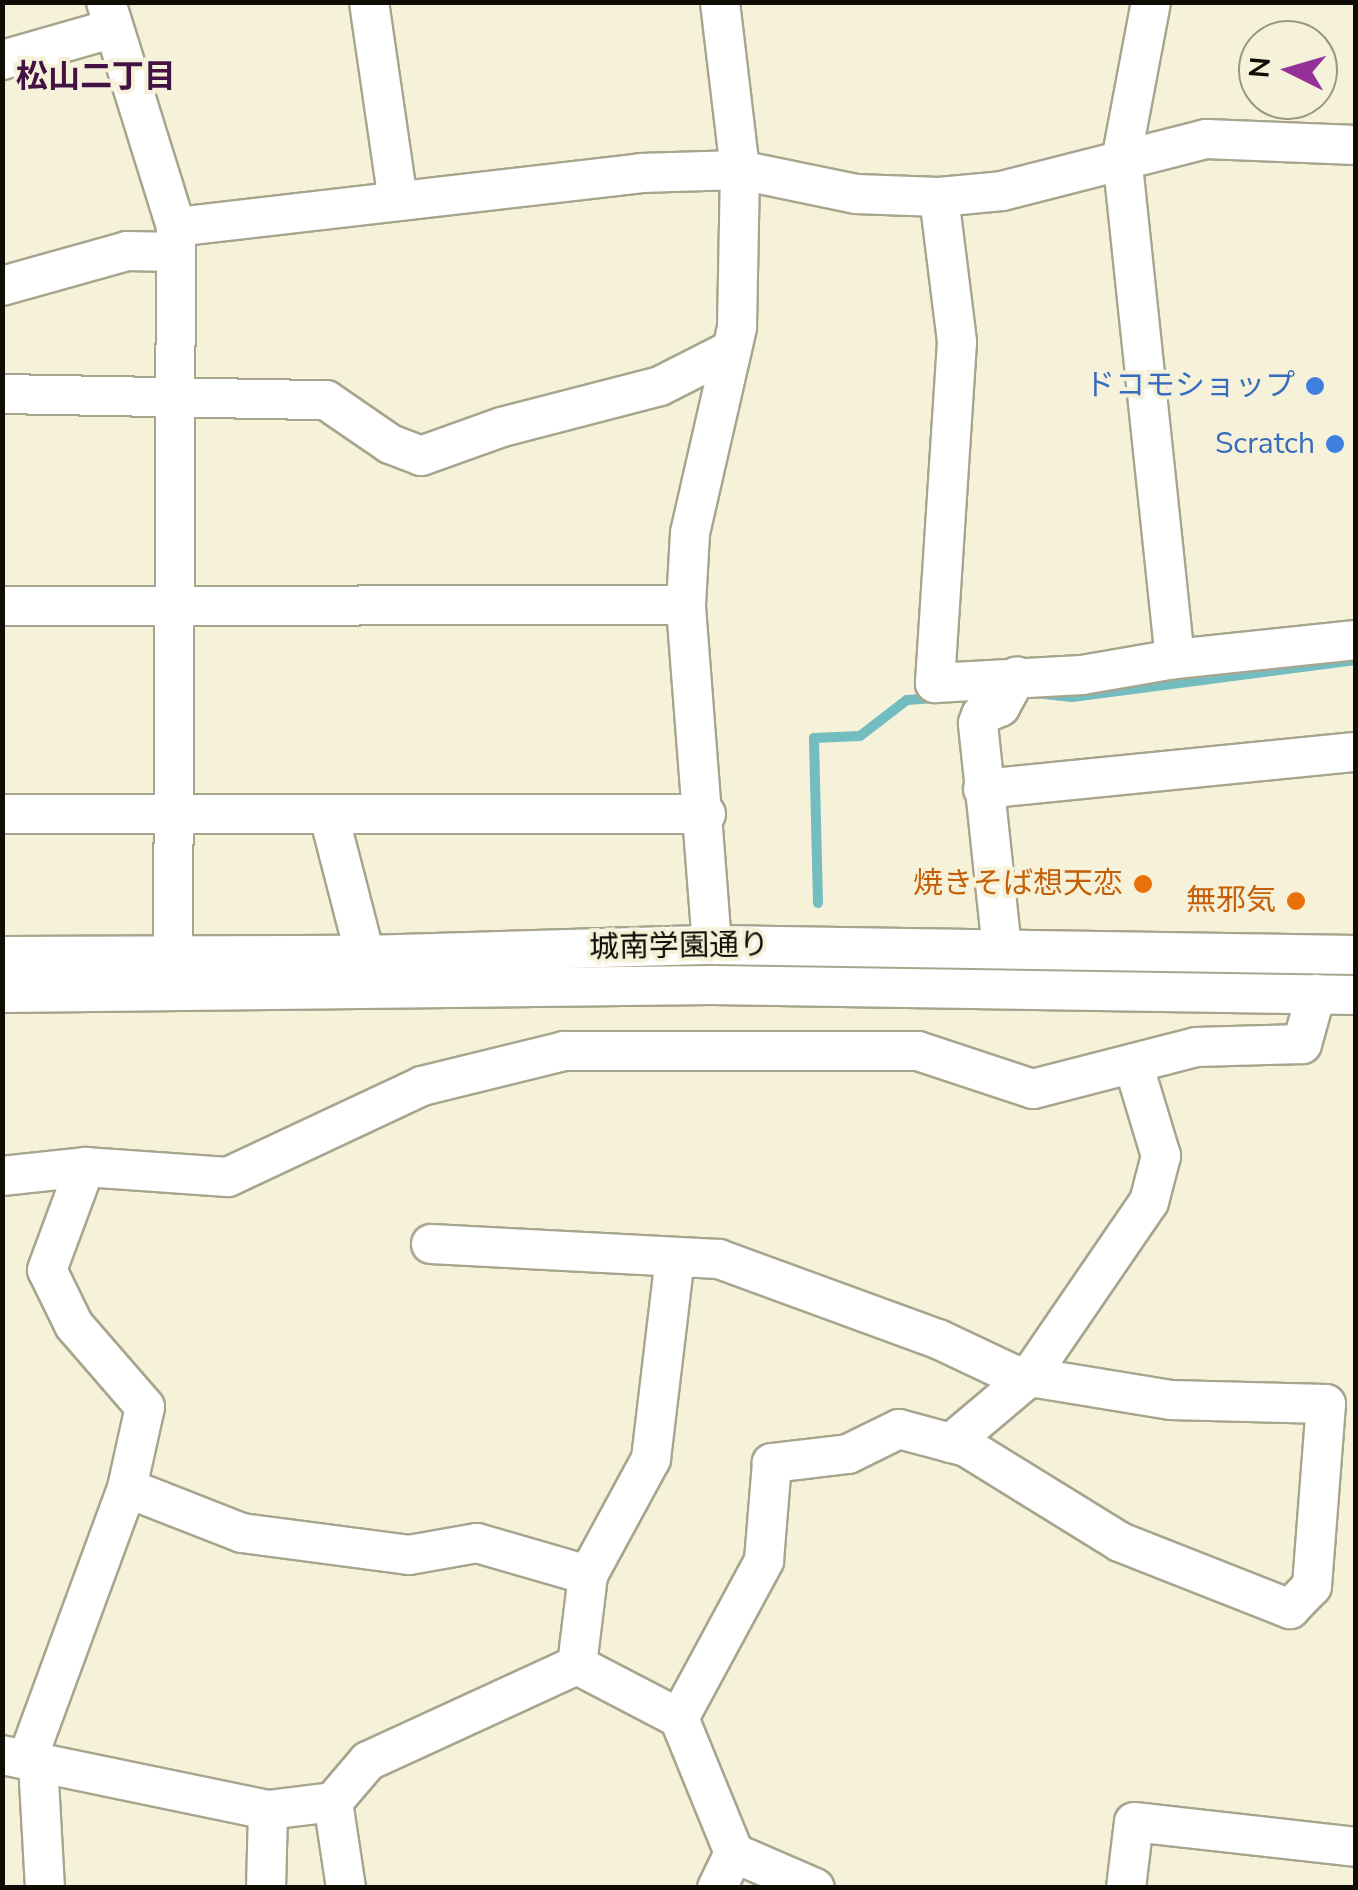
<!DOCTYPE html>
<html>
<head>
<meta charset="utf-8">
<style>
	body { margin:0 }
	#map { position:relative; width:1358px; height:1890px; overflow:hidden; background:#f6f2da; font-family:"Nunito Sans","Noto Sans JP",sans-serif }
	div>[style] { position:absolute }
	.stream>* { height:10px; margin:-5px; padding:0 5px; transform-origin:5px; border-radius:5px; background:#73bcbf }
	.roads { filter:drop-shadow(2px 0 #a8a58e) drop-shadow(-2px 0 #a8a58e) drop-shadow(0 2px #a8a58e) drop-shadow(0 -2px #a8a58e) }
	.minor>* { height:38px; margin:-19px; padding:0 19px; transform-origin:19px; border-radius:19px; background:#fff }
	.dots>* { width:28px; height:28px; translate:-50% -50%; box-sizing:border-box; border:5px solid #f6f2da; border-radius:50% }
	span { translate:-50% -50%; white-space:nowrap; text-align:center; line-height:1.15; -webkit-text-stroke:8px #f6f2da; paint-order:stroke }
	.shop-label { font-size:30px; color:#366cbe }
	.right { translate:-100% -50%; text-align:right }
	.food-label { font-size:30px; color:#c56008 }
	.street-label { font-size:30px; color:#0f0d06 }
	.neighbourhood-label { font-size:32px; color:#411243; font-weight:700 }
	.frame { position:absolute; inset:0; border:5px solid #0f0d06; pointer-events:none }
	.north { position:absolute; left:1238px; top:20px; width:100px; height:100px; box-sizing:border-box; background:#f6f2da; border:2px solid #9a9685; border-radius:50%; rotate:275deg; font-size:28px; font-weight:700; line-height:40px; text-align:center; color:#0f0d06 }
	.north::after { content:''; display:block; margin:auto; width:35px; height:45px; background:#943299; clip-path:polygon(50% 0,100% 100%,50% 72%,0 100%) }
</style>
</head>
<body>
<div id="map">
	<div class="stream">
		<i style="left:1044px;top:694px;width:28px;rotate:6deg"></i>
		<i style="left:1072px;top:697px;width:286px;rotate:-7.4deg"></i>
		<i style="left:818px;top:903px;width:165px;rotate:-91.4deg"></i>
		<i style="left:814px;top:738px;width:46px;rotate:-2.5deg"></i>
		<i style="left:860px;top:736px;width:59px;rotate:-37.5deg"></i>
		<i style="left:907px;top:700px;width:31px;rotate:-4deg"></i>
	</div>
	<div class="roads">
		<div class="minor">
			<i style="left:106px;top:2px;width:236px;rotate:72.7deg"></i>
			<i style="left:176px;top:227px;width:753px;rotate:90.23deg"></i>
			<i style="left:369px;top:2px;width:201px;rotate:81.7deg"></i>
			<i style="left:1151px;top:2px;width:157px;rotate:100.7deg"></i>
			<i style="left:1122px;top:156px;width:506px;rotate:83.99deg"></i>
			<i style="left:1175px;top:659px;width:182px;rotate:-6deg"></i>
			<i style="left:2px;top:60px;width:116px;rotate:-15.9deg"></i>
			<i style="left:939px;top:197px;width:146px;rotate:82.9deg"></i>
			<i style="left:957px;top:342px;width:342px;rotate:93.7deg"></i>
			<i style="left:935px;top:683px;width:147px;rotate:-3.1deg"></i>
			<i style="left:1082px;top:675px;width:94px;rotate:-9.8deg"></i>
			<i style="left:176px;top:227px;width:467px;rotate:-6.6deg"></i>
			<i style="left:640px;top:173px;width:100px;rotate:-1.7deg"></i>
			<i style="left:740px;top:170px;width:118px;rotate:11.7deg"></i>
			<i style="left:856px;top:194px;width:83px;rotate:2.1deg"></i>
			<i style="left:939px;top:197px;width:63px;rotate:-5.4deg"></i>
			<i style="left:1002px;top:191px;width:211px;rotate:-14.3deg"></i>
			<i style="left:1206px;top:139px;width:150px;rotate:2.3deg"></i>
			<i style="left:2px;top:286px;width:130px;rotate:-15.6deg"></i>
			<i style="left:127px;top:251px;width:48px;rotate:1.2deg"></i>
			<i style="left:2px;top:394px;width:324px;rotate:1.1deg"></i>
			<i style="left:326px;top:400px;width:78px;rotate:34.5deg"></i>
			<i style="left:390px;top:444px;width:33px;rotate:21deg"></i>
			<i style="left:421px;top:456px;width:86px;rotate:-19.7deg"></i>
			<i style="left:502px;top:427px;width:163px;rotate:-14.5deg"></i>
			<i style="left:660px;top:386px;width:80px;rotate:-26.9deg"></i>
			<i style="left:2px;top:606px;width:684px;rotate:-0.08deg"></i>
			<i style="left:983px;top:789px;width:375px;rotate:-5.7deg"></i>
			<i style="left:2px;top:814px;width:704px"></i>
			<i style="left:329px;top:816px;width:144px;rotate:75.5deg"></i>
			<i style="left:712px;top:945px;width:341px;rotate:-94.4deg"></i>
			<i style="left:686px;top:605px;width:72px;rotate:-86.8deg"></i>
			<i style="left:690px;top:533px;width:211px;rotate:-77.1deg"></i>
			<i style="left:737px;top:327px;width:157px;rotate:-88.9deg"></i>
			<i style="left:740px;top:170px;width:169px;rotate:-96.8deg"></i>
			<i style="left:1002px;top:949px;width:227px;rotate:-96.1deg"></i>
			<i style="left:978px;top:723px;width:9px;rotate:-69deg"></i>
			<i style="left:981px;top:715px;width:21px;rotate:-23deg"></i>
			<i style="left:1000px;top:707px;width:35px;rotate:-61deg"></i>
			<i style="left:2px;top:956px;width:363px;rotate:-0.2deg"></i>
			<i style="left:365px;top:955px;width:347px;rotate:-1.7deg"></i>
			<i style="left:712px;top:945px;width:644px;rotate:0.89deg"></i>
			<i style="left:2px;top:993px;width:710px;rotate:-0.65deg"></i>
			<i style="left:712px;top:985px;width:644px;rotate:0.89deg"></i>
			<i style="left:2px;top:1176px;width:83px;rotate:-6.2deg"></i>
			<i style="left:85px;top:1167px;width:143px;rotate:4deg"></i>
			<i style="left:228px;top:1177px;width:214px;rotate:-25.1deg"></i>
			<i style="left:422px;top:1086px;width:146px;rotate:-13.8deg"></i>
			<i style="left:564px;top:1051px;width:354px"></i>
			<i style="left:918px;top:1051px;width:121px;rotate:18.3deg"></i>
			<i style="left:1033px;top:1089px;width:168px;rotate:-14.4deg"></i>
			<i style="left:1196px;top:1047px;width:106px;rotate:-1.6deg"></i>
			<i style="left:1302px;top:1044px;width:52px;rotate:-74.4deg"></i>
			<i style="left:431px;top:1244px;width:288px;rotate:3deg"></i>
			<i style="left:719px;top:1259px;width:233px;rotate:20.1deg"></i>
			<i style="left:938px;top:1339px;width:82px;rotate:25.3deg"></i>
			<i style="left:1012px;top:1374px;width:161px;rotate:9.3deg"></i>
			<i style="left:1171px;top:1400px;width:155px;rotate:1.5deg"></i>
			<i style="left:1326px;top:1404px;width:183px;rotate:94.4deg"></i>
			<i style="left:1312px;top:1586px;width:32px;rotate:134deg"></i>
			<i style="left:1290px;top:1609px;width:183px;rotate:-158.5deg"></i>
			<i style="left:1120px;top:1542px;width:181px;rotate:-148.3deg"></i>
			<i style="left:966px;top:1447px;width:69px;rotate:-165deg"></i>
			<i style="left:899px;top:1429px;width:57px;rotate:153.9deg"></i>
			<i style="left:848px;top:1454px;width:77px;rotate:173.2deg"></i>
			<i style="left:772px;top:1463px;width:98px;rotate:94.7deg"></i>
			<i style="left:764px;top:1561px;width:179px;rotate:118.4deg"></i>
			<i style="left:951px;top:1443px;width:102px;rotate:-40.2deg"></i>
			<i style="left:1029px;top:1377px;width:212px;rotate:-55.6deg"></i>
			<i style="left:1149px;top:1202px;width:48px;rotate:-75.4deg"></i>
			<i style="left:1161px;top:1156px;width:97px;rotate:-106.8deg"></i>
			<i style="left:127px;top:1488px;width:123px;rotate:21.4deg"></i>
			<i style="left:242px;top:1533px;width:168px;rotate:7.5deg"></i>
			<i style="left:409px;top:1555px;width:69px;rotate:-10deg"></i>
			<i style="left:477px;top:1543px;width:116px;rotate:16.1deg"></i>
			<i style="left:577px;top:1665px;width:91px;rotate:-83deg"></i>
			<i style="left:588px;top:1575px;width:132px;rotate:-61.5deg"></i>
			<i style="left:651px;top:1459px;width:203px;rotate:-83.2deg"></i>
			<i style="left:2px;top:1755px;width:272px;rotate:11.7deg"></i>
			<i style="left:268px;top:1810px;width:65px;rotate:-7deg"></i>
			<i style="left:333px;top:1802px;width:54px;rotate:-49.5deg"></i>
			<i style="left:368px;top:1761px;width:230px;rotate:-24.7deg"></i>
			<i style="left:577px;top:1665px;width:115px;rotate:27.5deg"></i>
			<i style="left:679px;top:1718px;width:146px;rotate:67.8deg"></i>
			<i style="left:734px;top:1853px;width:88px;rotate:23.4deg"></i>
			<i style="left:27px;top:1760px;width:290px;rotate:-69.8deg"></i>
			<i style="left:127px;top:1488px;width:83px;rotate:-77.5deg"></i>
			<i style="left:145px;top:1407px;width:108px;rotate:-130.9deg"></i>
			<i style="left:74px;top:1325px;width:61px;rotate:-116.1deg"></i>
			<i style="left:47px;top:1270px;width:110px;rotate:-69.7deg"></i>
			<i style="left:38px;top:1763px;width:125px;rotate:86.8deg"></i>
			<i style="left:333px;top:1802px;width:87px;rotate:81.4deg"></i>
			<i style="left:266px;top:1888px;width:78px;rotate:-88.5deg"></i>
			<i style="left:717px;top:1888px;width:39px;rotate:-64deg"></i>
			<i style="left:1126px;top:1888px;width:66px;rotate:-83.1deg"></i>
			<i style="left:1134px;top:1822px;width:223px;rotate:6.4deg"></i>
		</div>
	</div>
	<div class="dots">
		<i style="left:1315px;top:386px;background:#3f7fe0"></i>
		<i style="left:1335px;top:444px;background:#3f7fe0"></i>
		<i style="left:1143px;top:884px;background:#e8710a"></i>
		<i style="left:1296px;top:901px;background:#e8710a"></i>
	</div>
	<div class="shop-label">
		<span class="right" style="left:1295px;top:386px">ドコモショップ</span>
		<span class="right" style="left:1315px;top:444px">Scratch</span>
	</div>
	<div class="food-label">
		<span class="right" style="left:1123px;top:884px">焼きそば想天恋</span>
		<span class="right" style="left:1276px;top:901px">無邪気</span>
	</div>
	<div class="street-label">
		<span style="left:679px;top:947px;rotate:-1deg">城南学園通り</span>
	</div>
	<div class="neighbourhood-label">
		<span style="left:96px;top:77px">松山二丁目</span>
	</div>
	<div class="frame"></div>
	<div class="north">N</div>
</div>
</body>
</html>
